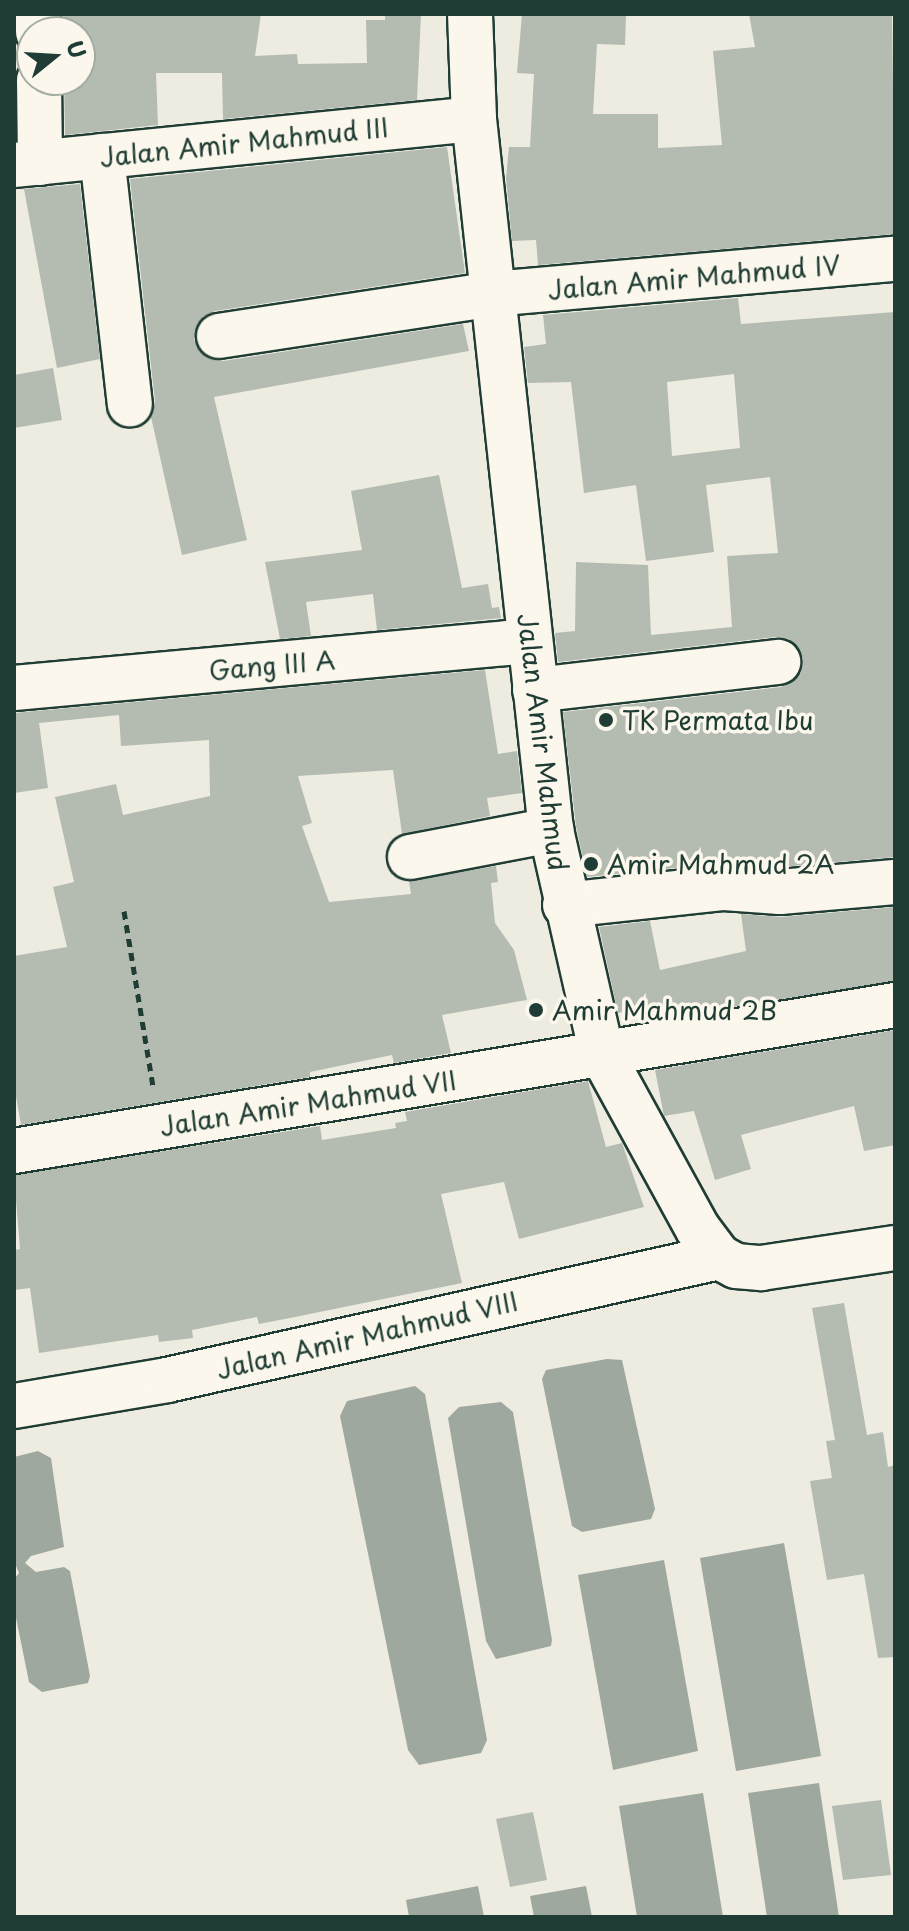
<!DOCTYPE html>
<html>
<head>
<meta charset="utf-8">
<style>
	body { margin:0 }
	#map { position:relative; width:909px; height:1931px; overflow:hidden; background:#eeece1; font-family:"Playpen Sans",sans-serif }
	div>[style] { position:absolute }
	.water>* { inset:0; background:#9fa89f }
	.building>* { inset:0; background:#b4bbb0 }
	.path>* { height:5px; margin-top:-2.5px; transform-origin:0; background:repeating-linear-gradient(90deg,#1f3d34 0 8px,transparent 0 14px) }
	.roads { filter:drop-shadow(2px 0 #1f3d34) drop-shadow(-2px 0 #1f3d34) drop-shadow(0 2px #1f3d34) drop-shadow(0 -2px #1f3d34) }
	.street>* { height:44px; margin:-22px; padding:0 22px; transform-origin:22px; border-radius:22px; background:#fbf7ec }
	.secondary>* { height:44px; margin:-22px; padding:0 22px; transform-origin:22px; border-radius:22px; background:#fbf7ec }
	.dots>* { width:22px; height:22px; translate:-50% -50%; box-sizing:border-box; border:4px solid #fbf7ec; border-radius:50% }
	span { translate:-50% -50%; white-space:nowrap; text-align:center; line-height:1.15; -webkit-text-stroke:7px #fbf7ec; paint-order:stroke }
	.street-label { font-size:26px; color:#1f3d34 }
	.poi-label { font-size:26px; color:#1f3d34 }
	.left { translate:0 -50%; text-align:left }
	.frame { position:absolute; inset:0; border:16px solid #1f3d34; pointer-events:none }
	.north { position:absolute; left:16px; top:16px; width:80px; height:80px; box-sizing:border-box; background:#fbf7ec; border:2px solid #a3ada2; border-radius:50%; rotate:72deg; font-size:22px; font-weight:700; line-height:32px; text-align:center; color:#1f3d34 }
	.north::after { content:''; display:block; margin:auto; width:28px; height:36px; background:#1f3d34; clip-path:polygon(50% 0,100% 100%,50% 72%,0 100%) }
</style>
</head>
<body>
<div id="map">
	<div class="water">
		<i style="clip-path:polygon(607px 1359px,622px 1360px,655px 1509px,651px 1519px,582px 1532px,572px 1526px,542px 1379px,546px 1370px)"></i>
		<i style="clip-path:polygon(415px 1386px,425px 1394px,487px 1740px,481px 1753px,419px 1765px,408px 1750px,340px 1416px,347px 1401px)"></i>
		<i style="clip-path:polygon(501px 1402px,513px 1412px,552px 1640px,551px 1646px,496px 1659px,486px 1641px,448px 1418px,459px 1407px)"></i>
		<i style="clip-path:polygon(38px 1451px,51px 1458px,64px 1547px,31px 1556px,25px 1563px,36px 1572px,64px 1567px,70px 1571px,90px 1676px,88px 1683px,42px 1692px,29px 1682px,14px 1608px,14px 1579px,19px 1573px,14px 1561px,14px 1457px)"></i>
		<i style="clip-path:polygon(784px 1543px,821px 1756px,736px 1771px,700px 1558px)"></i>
		<i style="clip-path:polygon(664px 1560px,698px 1751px,613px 1770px,578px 1575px)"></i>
		<i style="clip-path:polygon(819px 1783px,839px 1917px,767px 1917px,748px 1793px)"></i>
		<i style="clip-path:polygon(703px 1793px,723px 1917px,637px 1917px,619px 1806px)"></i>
		<i style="clip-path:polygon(478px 1886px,484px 1917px,409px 1917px,406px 1900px)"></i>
		<i style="clip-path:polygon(586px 1886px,592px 1917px,534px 1917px,530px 1896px)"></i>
	</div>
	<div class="building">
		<i style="clip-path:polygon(63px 14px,261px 14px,255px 56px,297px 54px,298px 64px,367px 63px,366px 20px,385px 20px,385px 14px,421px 14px,417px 100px,223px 119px,222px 73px,156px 73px,158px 125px,65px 135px,64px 80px,80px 80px,80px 32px,63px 32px)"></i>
		<i style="clip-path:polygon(522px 14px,626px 14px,625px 45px,597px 44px,593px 114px,658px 114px,658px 148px,722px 145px,713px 51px,755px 47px,749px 14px,892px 14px,895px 234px,538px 265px,536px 240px,512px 241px,506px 179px,509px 147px,530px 147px,534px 74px,517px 73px)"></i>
		<i style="clip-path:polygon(447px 147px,465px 273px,215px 311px,203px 317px,194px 339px,200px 352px,223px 361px,463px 324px,469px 351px,214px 397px,247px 540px,182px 555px,151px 417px,155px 401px,130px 179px)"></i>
		<i style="clip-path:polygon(80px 184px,100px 359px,57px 368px,24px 189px)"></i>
		<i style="clip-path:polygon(evenodd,738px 298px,741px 324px,895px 312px,895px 857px,780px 867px,722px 863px,587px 877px,576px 826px,563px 712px,781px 687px,801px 673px,803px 658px,789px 639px,775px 637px,558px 662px,555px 633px,575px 631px,576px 562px,648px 565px,651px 635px,732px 627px,727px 556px,778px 553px,770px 477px,706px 485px,714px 552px,646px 561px,636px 485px,584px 493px,571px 382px,528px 383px,524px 347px,546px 344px,543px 315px,738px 298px,734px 374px,740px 448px,672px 456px,667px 382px,734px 374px)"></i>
		<i style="clip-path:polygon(53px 368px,62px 420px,14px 428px,14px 375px)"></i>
		<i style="clip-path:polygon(439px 475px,462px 588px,488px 584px,492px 608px,499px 607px,501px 618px,377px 630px,373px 594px,306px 602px,311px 636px,280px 639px,265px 562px,362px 550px,351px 491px)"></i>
		<i style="clip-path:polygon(485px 670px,498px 754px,517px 751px,522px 793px,487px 798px,490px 816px,402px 834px,393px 770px,298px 776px,312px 823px,302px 826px,329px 902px,411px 894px,409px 881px,496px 866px,498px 882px,491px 883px,495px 923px,514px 950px,527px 1000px,442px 1015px,451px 1053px,394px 1063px,392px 1055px,310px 1072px,310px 1077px,21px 1125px,14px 1085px,14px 956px,67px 947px,53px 887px,74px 882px,55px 797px,116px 784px,123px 815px,210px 796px,209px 740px,121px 746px,119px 715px,39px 723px,48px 788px,14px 793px,14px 713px)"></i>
		<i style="clip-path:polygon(895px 907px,895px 981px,644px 1021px,641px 1008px,618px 1013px,599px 927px,650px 921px,660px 970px,746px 951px,741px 914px,782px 917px)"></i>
		<i style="clip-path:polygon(895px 1030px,895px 1145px,864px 1151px,854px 1106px,741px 1135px,751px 1169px,715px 1180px,694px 1111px,664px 1116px,655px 1070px)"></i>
		<i style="clip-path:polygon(588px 1081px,606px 1147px,622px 1143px,644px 1207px,519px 1239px,504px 1182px,441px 1194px,462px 1283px,290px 1318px,259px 1324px,257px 1317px,192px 1330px,193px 1338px,159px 1342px,158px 1335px,39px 1353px,30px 1288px,14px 1290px,14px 1250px,20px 1249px,14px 1175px,320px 1126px,322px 1140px,396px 1128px,395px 1123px,407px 1121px,405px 1112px)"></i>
		<i style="clip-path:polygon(844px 1303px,867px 1435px,883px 1432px,888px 1467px,895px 1465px,895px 1657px,878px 1658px,864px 1574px,827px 1580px,810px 1481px,832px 1478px,826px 1441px,835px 1440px,812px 1308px)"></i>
		<i style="clip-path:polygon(881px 1800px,891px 1875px,843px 1880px,832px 1806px)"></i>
		<i style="clip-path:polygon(533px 1812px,547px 1880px,510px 1887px,496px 1819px)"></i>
	</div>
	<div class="path">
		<i style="left:124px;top:911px;width:178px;rotate:80.6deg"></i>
	</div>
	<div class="roads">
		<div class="street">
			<i style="left:38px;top:14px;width:18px;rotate:90deg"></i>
			<i style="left:39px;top:80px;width:83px;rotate:89.3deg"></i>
			<i style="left:102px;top:156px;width:250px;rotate:83.6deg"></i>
			<i style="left:14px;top:165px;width:462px;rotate:-5.7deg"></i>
			<i style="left:219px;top:336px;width:276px;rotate:-8.7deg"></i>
			<i style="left:492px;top:294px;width:405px;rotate:-5deg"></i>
			<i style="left:14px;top:688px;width:517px;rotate:-5.21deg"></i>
			<i style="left:535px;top:690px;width:245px;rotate:-6.6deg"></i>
			<i style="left:410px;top:857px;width:144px;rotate:-10.8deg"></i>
			<i style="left:565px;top:905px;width:160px;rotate:-6.1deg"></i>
			<i style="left:724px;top:888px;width:56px;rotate:4.1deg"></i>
			<i style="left:780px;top:892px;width:115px;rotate:-5deg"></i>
			<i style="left:14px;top:1151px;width:893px;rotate:-9.41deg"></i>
			<i style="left:14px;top:1406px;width:155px;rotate:-9.6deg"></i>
			<i style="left:167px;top:1380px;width:566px;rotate:-12.56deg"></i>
		</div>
		<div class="secondary">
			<i style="left:470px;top:14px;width:105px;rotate:87.8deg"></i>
			<i style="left:474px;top:119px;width:715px;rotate:83.82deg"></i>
			<i style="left:551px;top:830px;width:230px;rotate:77.2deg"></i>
			<i style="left:602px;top:1054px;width:200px;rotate:61.3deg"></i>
			<i style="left:698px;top:1229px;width:35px;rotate:53deg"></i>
			<i style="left:719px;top:1257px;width:19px;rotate:28deg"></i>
			<i style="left:736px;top:1266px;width:25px;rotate:5deg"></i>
			<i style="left:761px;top:1268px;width:135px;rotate:-8.5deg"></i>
		</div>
	</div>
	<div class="dots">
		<i style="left:606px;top:720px;background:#1f3d34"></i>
		<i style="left:591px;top:864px;background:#1f3d34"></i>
		<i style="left:536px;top:1010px;background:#1f3d34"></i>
	</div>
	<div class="street-label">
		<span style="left:244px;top:142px;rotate:-6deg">Jalan Amir Mahmud III</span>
		<span style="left:694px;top:277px;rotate:-5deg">Jalan Amir Mahmud IV</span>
		<span style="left:272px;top:665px;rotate:-5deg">Gang III A</span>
		<span style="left:543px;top:742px;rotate:83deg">Jalan Amir Mahmud</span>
		<span style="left:308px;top:1103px;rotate:-9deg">Jalan Amir Mahmud VII</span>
		<span style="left:367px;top:1335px;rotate:-13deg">Jalan Amir Mahmud VIII</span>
	</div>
	<div class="poi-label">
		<span class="left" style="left:622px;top:720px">TK Permata Ibu</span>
		<span class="left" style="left:607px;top:864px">Amir Mahmud 2A</span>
		<span class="left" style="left:552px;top:1010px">Amir Mahmud 2B</span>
	</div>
	<div class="frame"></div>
	<div class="north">U</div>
</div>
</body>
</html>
